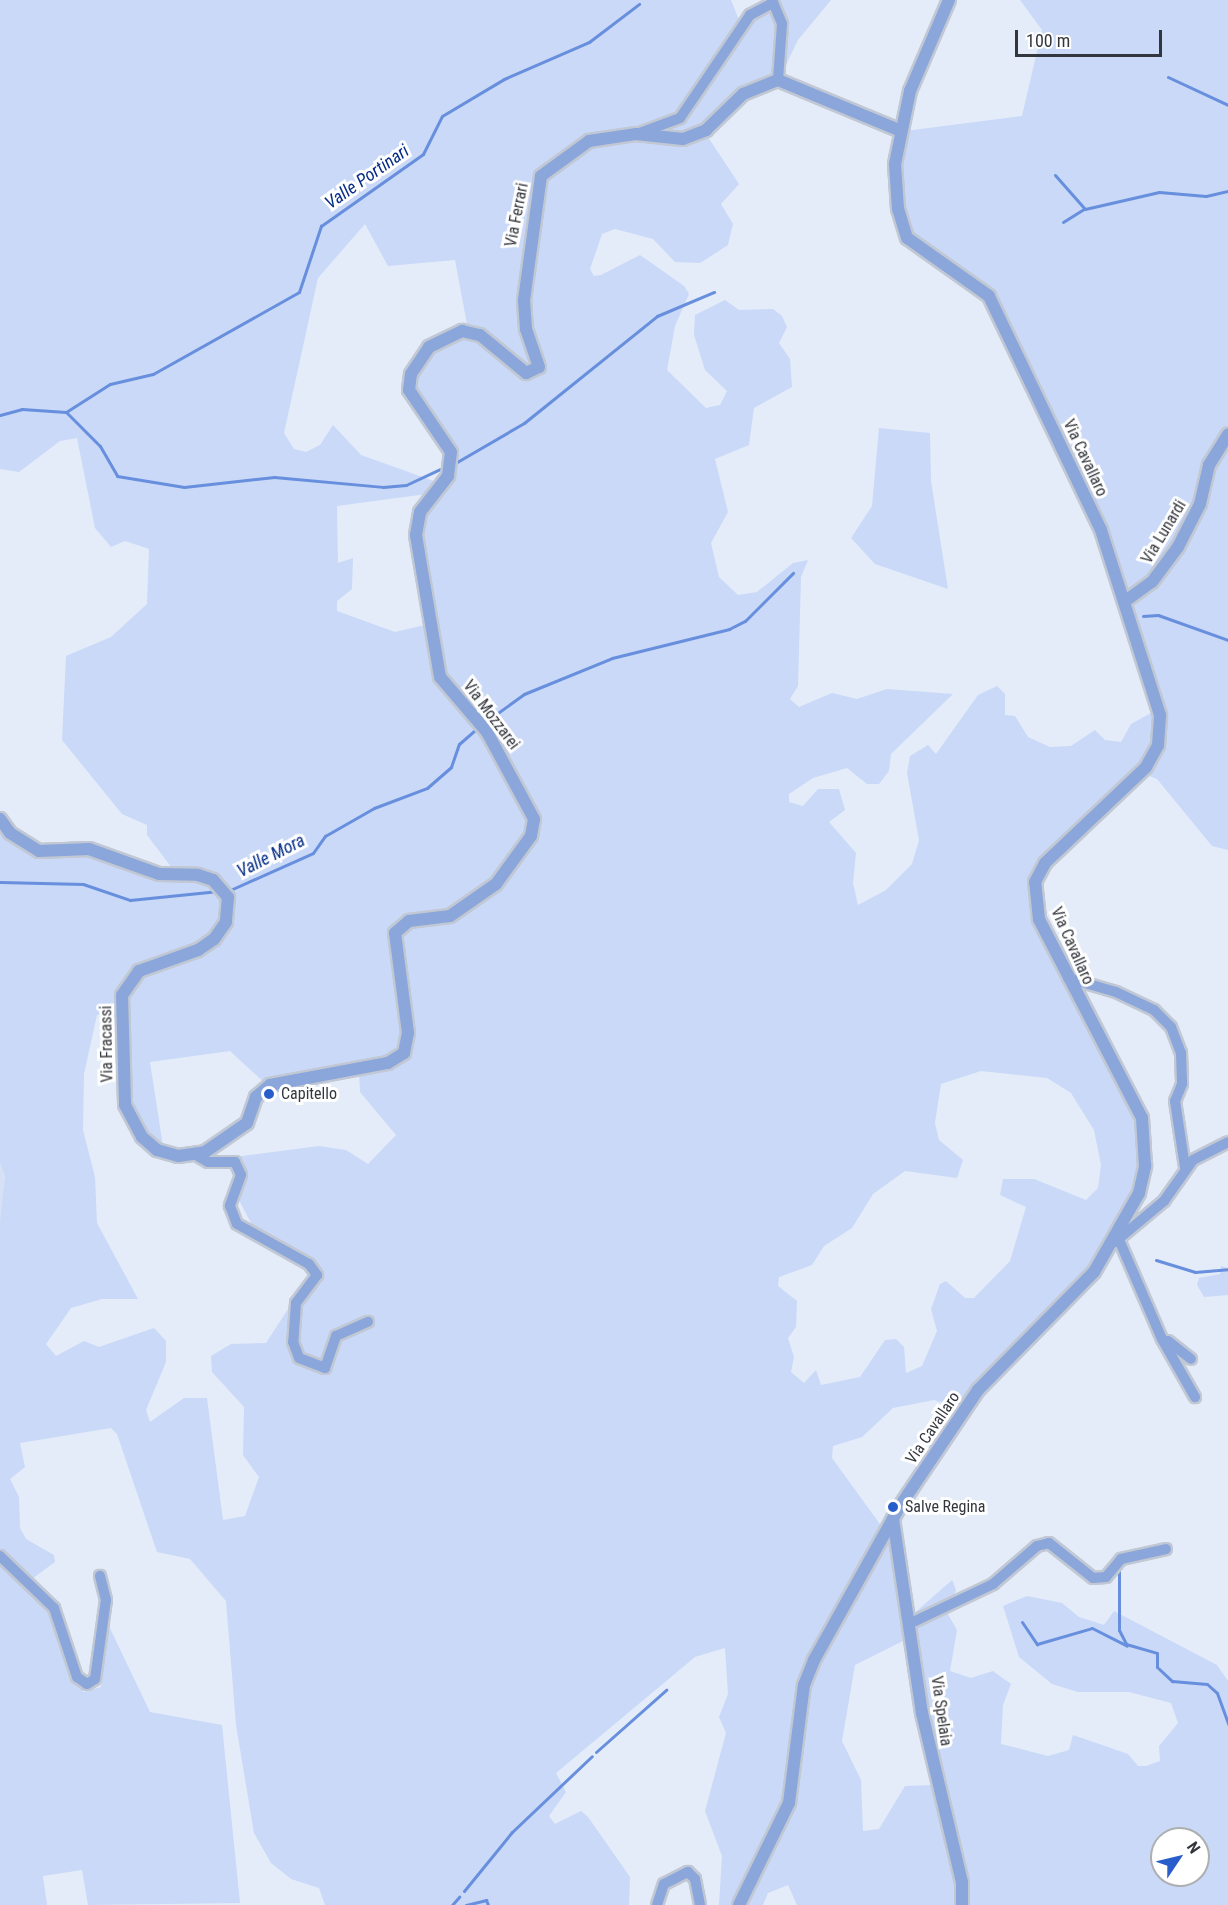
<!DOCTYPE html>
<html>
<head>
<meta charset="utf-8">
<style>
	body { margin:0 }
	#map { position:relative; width:1228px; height:1905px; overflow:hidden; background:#e4ecfa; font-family:"Roboto Condensed",sans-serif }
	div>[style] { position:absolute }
	.built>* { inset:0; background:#d6e1f5 }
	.green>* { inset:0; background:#c9d9f7 }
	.stream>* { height:3px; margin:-1.5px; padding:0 1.5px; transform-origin:1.5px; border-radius:1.5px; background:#678fdd }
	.roads { filter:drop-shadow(2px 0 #c1c8d4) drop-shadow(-2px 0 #c1c8d4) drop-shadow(0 2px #c1c8d4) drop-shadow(0 -2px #c1c8d4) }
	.minor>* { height:10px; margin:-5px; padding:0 5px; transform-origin:5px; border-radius:5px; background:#8aa6db }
	.tertiary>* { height:12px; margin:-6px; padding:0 6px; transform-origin:6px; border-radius:6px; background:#8aa6db }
	.dots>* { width:16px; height:16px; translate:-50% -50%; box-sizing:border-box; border:3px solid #fff; border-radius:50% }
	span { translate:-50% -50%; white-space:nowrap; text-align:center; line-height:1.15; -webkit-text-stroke:6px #fff; paint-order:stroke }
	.street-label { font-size:16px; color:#33363c }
	.poi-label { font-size:16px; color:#33363c }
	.left { translate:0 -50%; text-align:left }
	.water-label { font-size:18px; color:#052d87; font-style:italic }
	.north { position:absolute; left:1150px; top:1827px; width:60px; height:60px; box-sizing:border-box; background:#fff; border:2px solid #adafb1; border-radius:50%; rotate:55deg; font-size:16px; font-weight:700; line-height:24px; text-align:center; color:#33363c }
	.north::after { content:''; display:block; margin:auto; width:21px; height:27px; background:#295dcb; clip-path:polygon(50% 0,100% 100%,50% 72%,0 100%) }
	.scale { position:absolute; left:1015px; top:30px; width:147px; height:27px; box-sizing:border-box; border:3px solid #33363c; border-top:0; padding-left:8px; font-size:18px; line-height:21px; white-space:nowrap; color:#33363c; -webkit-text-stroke:4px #fff; paint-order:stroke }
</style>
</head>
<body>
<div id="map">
	<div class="built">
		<i style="clip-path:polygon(0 1163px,5px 1175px,2px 1224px,0 1223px)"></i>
	</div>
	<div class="green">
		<i style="clip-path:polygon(evenodd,0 0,731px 0,739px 20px,772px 0,831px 0,798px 40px,779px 79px,738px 98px,704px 131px,739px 184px,721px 204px,733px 224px,728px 245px,700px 263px,675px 262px,653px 239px,615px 229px,602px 234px,590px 269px,594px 276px,601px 275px,640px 255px,684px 286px,689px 294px,675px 326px,667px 370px,706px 408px,720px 405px,727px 391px,705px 370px,694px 335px,695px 315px,725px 300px,739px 310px,773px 309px,782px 316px,787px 327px,779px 343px,790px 359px,792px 387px,754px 408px,749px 445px,715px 459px,728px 512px,711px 543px,719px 577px,738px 595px,757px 592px,793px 563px,808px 560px,801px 577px,798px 686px,790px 699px,799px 707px,832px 693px,857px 699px,887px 689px,953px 694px,891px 754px,889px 771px,879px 784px,867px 784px,847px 768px,813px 778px,789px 794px,789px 802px,803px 806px,818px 789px,839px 789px,845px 810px,829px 822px,856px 853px,853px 883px,858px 905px,886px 890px,912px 864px,919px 840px,907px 773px,910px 756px,928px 745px,936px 754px,978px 695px,997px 686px,1005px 694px,1005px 715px,1015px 716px,1028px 737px,1050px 747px,1071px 746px,1095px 730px,1105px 740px,1121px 742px,1131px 724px,1162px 707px,1114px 570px,996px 306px,909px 239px,899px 219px,897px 132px,1022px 116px,1042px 30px,1020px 0,1228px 0,1228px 850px,1212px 846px,1157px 779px,1142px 773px,1094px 825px,1043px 865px,1036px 879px,1038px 909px,1138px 1110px,1143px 1174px,1129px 1222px,1090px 1280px,1002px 1366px,962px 1420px,949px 1405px,934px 1400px,893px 1408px,862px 1437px,833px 1446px,832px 1458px,885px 1531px,891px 1523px,911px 1616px,952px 1580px,954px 1584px,956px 1591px,946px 1611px,957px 1630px,950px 1671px,971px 1678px,993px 1671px,1011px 1684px,1003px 1705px,1001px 1744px,1048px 1756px,1069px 1750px,1073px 1735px,1128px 1754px,1138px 1766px,1146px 1766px,1160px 1761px,1159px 1746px,1178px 1723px,1171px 1703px,1129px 1692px,1078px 1692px,1052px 1684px,1019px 1657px,1003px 1606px,1027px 1596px,1062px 1603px,1079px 1617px,1104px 1625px,1114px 1611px,1217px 1665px,1228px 1681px,1228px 1905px,797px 1905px,788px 1885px,768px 1893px,763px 1905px,719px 1905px,722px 1856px,705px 1811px,726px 1733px,719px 1717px,728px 1694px,725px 1648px,695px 1657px,556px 1773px,566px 1792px,549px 1816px,555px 1824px,581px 1811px,588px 1817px,630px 1877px,629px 1905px,325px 1905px,319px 1888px,291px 1879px,271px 1863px,254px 1833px,236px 1725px,226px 1601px,190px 1559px,157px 1552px,117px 1434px,111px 1428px,20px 1443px,25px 1467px,10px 1479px,19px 1497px,20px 1528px,26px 1539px,54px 1555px,55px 1562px,25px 1584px,50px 1610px,83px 1692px,101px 1687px,107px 1622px,150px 1712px,222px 1725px,240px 1903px,88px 1905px,82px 1870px,43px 1876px,47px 1905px,0 1905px,0 1223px,5px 1176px,0 1163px,0 827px,10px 841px,37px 854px,94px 857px,146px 876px,181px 880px,147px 835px,147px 825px,122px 814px,62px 740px,66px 656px,111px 637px,147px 604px,149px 549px,125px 541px,111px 547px,95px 528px,77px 438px,60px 441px,19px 472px,0 469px,0 0,365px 224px,388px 266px,455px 260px,469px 335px,440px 341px,412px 376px,414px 399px,450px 452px,442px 484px,361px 455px,333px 425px,320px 445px,306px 452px,294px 449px,284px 433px,318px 278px,365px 224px,0 0,434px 493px,415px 522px,429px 624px,395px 632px,337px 611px,337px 601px,352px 589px,353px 558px,338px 563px,337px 506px,434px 493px,0 0,116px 1012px,128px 1118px,164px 1153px,150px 1062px,230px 1051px,267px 1085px,359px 1072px,360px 1092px,396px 1135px,368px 1164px,346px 1150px,319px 1146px,234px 1157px,243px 1167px,234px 1191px,258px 1236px,314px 1269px,266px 1343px,231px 1344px,211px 1356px,212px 1372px,244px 1407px,243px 1455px,259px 1477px,245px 1516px,223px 1520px,207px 1398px,184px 1398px,150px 1422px,146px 1410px,166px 1362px,166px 1341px,154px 1328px,99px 1347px,84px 1341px,56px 1356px,46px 1344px,71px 1308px,102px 1299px,138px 1299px,97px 1223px,95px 1177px,83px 1130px,84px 1074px,97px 1015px,116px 1012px,0 0,981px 1071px,1047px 1078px,1071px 1093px,1094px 1130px,1101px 1165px,1098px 1188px,1086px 1200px,1034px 1179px,1003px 1179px,1000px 1195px,1026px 1207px,1010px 1261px,974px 1298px,965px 1298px,946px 1281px,940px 1284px,931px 1309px,937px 1331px,922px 1366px,906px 1373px,904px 1347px,896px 1339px,885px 1340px,860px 1377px,821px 1385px,816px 1370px,804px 1383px,791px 1372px,794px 1357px,788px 1338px,796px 1327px,797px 1301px,778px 1286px,779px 1277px,812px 1265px,824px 1246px,852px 1228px,873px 1194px,905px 1171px,957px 1178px,963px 1160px,939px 1140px,935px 1123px,941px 1084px,981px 1071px,0 0,911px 1637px,933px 1785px,905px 1786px,879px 1829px,863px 1831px,861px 1780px,842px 1741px,855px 1665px,911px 1637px,0 0,1162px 1839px,1198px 1839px,1198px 1875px,1162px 1875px,1162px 1839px)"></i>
		<i style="clip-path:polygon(879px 428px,930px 433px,931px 481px,948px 589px,875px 564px,851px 538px,872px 506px)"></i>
		<i style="clip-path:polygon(1221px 1266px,1228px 1268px,1228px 1295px,1204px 1297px,1197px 1285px,1199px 1278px,1220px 1274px)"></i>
	</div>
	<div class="stream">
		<i style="left:1168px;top:77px;width:66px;rotate:25deg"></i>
		<i style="left:1055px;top:175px;width:45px;rotate:48.6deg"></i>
		<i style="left:1085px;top:209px;width:76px;rotate:-12.9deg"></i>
		<i style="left:1159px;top:192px;width:47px;rotate:4.9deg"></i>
		<i style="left:1206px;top:196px;width:23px;rotate:-13deg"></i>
		<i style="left:1063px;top:222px;width:25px;rotate:-32deg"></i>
		<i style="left:66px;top:412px;width:52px;rotate:-32.5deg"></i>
		<i style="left:110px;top:384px;width:44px;rotate:-13.1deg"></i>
		<i style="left:153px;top:374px;width:167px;rotate:-29.3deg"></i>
		<i style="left:299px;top:292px;width:70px;rotate:-71.6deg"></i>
		<i style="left:321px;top:226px;width:125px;rotate:-35.2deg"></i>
		<i style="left:423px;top:154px;width:42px;rotate:-63.4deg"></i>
		<i style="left:442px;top:116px;width:72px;rotate:-30.8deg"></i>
		<i style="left:504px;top:79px;width:93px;rotate:-23.5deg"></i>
		<i style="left:589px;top:42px;width:63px;rotate:-37.2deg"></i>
		<i style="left:0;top:415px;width:23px;rotate:-15deg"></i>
		<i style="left:22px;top:409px;width:44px;rotate:3.9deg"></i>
		<i style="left:66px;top:412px;width:48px;rotate:45deg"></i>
		<i style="left:100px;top:446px;width:34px;rotate:60deg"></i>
		<i style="left:117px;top:476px;width:68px;rotate:9.3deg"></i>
		<i style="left:184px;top:487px;width:91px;rotate:-6.3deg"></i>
		<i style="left:274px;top:477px;width:109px;rotate:5.2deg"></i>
		<i style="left:383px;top:487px;width:23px;rotate:-5deg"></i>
		<i style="left:406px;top:485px;width:38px;rotate:-25deg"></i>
		<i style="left:457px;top:462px;width:78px;rotate:-30.2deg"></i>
		<i style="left:524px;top:423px;width:171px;rotate:-38.8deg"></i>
		<i style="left:657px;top:316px;width:62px;rotate:-22.8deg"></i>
		<i style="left:1143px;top:616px;width:15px;rotate:-4deg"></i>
		<i style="left:1158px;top:615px;width:74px;rotate:19.7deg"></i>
		<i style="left:488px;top:720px;width:44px;rotate:-35.8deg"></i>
		<i style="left:524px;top:694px;width:95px;rotate:-22.2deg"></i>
		<i style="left:612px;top:658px;width:121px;rotate:-13.9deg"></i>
		<i style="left:729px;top:629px;width:18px;rotate:-27deg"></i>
		<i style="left:745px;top:621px;width:68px;rotate:-45deg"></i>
		<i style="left:0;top:882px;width:83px;rotate:1.4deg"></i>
		<i style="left:83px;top:884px;width:50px;rotate:18.8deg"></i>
		<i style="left:130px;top:900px;width:89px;rotate:-5.8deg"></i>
		<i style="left:228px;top:891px;width:93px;rotate:-24.1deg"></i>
		<i style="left:313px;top:853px;width:21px;rotate:-55deg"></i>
		<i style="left:325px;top:836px;width:56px;rotate:-29.7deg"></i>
		<i style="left:374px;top:808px;width:57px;rotate:-20.7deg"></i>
		<i style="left:427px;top:788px;width:32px;rotate:-41deg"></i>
		<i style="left:451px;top:767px;width:24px;rotate:-71deg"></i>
		<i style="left:459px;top:744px;width:23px;rotate:-41deg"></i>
		<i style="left:1156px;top:1260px;width:41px;rotate:17.1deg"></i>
		<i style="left:1195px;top:1272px;width:33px;rotate:-5deg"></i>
		<i style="left:1119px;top:1568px;width:62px;rotate:90deg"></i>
		<i style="left:1119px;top:1630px;width:16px;rotate:63deg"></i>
		<i style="left:1126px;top:1644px;width:32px;rotate:16deg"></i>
		<i style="left:1157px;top:1653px;width:14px;rotate:90deg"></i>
		<i style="left:1157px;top:1667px;width:21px;rotate:43deg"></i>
		<i style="left:1172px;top:1681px;width:35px;rotate:5deg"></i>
		<i style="left:1207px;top:1684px;width:13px;rotate:42deg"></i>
		<i style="left:1217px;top:1693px;width:33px;rotate:70deg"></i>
		<i style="left:1022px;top:1622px;width:27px;rotate:56deg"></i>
		<i style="left:1037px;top:1644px;width:57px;rotate:-16.2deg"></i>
		<i style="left:1092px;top:1628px;width:39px;rotate:27deg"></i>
		<i style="left:596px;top:1752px;width:94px;rotate:-41.5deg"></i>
		<i style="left:464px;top:1891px;width:76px;rotate:-50.9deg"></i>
		<i style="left:512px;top:1832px;width:110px;rotate:-43.5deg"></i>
		<i style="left:452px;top:1905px;width:11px;rotate:-49deg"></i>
		<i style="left:466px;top:1905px;width:21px;rotate:-14deg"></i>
		<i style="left:486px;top:1900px;width:5px;rotate:68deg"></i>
	</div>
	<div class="roads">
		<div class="minor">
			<i style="left:772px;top:0;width:26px;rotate:67deg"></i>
			<i style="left:782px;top:24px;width:56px;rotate:94.1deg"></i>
			<i style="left:637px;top:134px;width:46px;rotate:-20.4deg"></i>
			<i style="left:680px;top:118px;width:125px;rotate:-55.8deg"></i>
			<i style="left:750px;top:15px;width:26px;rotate:-28deg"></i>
			<i style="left:1068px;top:978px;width:50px;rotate:16.3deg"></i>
			<i style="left:1116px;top:992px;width:42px;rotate:25.3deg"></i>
			<i style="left:1154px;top:1010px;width:24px;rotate:45deg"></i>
			<i style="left:1171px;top:1027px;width:28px;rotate:69deg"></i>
			<i style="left:1181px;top:1053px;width:31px;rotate:88deg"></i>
			<i style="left:1182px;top:1084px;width:18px;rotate:112deg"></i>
			<i style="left:1175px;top:1101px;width:67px;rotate:81.4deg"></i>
			<i style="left:194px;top:1154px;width:16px;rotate:30deg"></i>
			<i style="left:208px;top:1162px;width:27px"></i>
			<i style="left:235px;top:1162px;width:14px;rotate:65deg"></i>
			<i style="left:241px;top:1175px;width:33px;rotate:110deg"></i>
			<i style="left:230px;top:1206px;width:19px;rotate:69deg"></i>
			<i style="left:237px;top:1224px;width:82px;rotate:29.1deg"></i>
			<i style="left:309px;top:1264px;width:14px;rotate:54deg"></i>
			<i style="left:317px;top:1275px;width:35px;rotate:127deg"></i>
			<i style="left:296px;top:1303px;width:39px;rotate:94deg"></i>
			<i style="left:293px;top:1342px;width:17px;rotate:69deg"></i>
			<i style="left:299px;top:1358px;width:28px;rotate:21deg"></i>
			<i style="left:325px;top:1368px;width:34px;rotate:-71deg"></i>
			<i style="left:336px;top:1336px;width:35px;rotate:-24deg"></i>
			<i style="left:1115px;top:1242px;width:64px;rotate:-39.9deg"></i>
			<i style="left:1164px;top:1201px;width:50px;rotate:-54.7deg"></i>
			<i style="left:1193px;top:1160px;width:39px;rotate:-27deg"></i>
			<i style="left:1120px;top:1242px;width:106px;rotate:66.6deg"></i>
			<i style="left:1162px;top:1339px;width:67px;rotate:60.4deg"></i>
			<i style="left:1168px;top:1341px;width:29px;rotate:38deg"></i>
			<i style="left:0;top:1556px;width:75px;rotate:43.9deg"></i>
			<i style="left:54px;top:1608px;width:73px;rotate:71.6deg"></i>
			<i style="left:77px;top:1677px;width:12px;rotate:35deg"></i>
			<i style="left:87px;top:1684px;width:9px;rotate:-32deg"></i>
			<i style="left:95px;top:1679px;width:80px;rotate:-82.1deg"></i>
			<i style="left:106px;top:1600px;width:25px;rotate:-104deg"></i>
			<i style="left:911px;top:1623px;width:91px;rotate:-25.4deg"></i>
			<i style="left:993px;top:1584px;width:58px;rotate:-40.8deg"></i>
			<i style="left:1037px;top:1546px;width:12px;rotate:-14deg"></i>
			<i style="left:1049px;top:1543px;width:56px;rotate:38.5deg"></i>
			<i style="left:1093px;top:1578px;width:13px;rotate:-4deg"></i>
			<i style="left:1106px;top:1577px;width:23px;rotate:-50deg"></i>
			<i style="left:1121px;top:1559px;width:46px;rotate:-12.5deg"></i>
			<i style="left:657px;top:1905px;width:22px;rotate:-72deg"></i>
			<i style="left:664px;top:1884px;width:27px;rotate:-27deg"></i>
			<i style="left:688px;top:1872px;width:10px;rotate:45deg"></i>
			<i style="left:695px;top:1879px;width:26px;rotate:79deg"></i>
		</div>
		<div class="tertiary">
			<i style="left:1124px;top:602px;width:34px;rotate:-36deg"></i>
			<i style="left:1152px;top:582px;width:44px;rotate:-53.4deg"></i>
			<i style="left:1178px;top:547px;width:48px;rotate:-62.9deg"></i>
			<i style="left:1200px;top:504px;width:40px;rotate:-77deg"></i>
			<i style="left:1209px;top:465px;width:36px;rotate:-58deg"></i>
			<i style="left:0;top:819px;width:17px;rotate:54deg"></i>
			<i style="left:10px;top:833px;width:34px;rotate:32deg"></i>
			<i style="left:39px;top:851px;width:50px;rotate:-2.3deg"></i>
			<i style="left:89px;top:849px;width:74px;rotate:19.7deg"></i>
			<i style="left:159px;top:874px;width:39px;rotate:1deg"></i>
			<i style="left:198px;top:875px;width:16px;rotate:18deg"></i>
			<i style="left:213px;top:880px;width:23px;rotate:49deg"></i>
			<i style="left:228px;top:897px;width:25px;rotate:95deg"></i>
			<i style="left:226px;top:922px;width:21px;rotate:125deg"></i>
			<i style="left:214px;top:939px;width:19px;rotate:145deg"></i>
			<i style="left:198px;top:950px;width:63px;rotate:160.4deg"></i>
			<i style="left:139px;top:971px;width:29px;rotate:125deg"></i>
			<i style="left:122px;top:995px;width:110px;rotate:88.4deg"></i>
			<i style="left:125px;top:1105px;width:36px;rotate:62deg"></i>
			<i style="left:142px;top:1137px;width:20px;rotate:41deg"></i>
			<i style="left:157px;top:1150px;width:22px;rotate:16deg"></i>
			<i style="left:178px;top:1156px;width:27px;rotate:-8deg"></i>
			<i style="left:205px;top:1152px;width:51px;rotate:-34.6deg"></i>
			<i style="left:247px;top:1123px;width:28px;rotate:-71deg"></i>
			<i style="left:256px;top:1097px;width:18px;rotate:-41deg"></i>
			<i style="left:270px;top:1085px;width:120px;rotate:-10.6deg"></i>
			<i style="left:388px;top:1063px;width:19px;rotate:-32deg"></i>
			<i style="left:404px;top:1053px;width:20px;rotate:-79deg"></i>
			<i style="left:408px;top:1033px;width:101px;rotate:-97.4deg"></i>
			<i style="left:395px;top:933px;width:18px;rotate:-41deg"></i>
			<i style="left:409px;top:921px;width:41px;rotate:-7deg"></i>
			<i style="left:450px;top:916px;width:56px;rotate:-34.8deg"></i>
			<i style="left:496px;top:884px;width:59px;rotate:-53.9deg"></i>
			<i style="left:531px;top:836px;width:17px;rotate:-80deg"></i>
			<i style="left:534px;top:819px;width:99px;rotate:-118.4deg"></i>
			<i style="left:487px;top:732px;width:72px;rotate:-130.5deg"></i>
			<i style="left:440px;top:677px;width:144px;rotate:-99.6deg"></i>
			<i style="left:416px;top:535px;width:23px;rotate:-80deg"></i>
			<i style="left:420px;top:512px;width:46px;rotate:-52.1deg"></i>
			<i style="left:448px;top:476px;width:24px;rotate:-83deg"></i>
			<i style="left:451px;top:452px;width:75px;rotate:-124.1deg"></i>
			<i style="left:409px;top:390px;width:16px;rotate:-83deg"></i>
			<i style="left:411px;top:374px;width:32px;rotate:-56deg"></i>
			<i style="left:429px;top:347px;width:37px;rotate:-26deg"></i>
			<i style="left:462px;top:331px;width:18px;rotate:13deg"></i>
			<i style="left:480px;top:335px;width:60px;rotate:39.6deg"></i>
			<i style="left:526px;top:373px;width:14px;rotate:-25deg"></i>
			<i style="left:539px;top:367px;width:40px;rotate:-108.9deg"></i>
			<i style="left:526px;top:329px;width:29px;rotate:-94deg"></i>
			<i style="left:524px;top:300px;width:125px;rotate:-82.2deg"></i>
			<i style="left:541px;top:176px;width:59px;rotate:-36.1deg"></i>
			<i style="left:589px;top:141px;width:48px;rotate:-8.5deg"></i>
			<i style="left:636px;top:134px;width:47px;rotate:6.1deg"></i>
			<i style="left:683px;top:139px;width:25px;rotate:-21deg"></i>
			<i style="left:706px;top:130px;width:52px;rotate:-44.2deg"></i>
			<i style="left:743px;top:94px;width:38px;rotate:-22deg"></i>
			<i style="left:778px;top:80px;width:133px;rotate:22.5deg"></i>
			<i style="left:893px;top:1519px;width:196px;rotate:81.5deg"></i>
			<i style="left:922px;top:1713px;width:174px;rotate:76.7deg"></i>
			<i style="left:962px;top:1882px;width:23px;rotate:90deg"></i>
			<i style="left:739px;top:1905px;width:114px;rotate:-63.9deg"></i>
			<i style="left:789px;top:1803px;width:119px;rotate:-82.8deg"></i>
			<i style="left:804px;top:1685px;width:27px;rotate:-68deg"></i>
			<i style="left:814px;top:1660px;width:176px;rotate:-60.8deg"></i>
			<i style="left:900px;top:1506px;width:140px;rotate:-56.1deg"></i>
			<i style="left:978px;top:1390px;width:165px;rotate:-45.5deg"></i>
			<i style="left:1094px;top:1272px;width:91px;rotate:-60.3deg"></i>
			<i style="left:1139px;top:1193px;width:28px;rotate:-77deg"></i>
			<i style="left:1145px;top:1166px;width:48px;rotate:-93.6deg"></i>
			<i style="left:1142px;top:1118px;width:224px;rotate:-117.4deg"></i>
			<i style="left:1039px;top:919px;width:37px;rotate:-96deg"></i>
			<i style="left:1035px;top:882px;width:21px;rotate:-62deg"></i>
			<i style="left:1045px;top:863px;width:139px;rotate:-43.5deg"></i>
			<i style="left:1146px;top:767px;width:25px;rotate:-61deg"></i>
			<i style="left:1158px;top:745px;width:30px;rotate:-86deg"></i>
			<i style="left:1160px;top:715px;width:194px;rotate:-107.7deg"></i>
			<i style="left:1101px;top:530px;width:259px;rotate:-115.6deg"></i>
			<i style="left:989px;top:296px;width:100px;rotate:-144.7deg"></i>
			<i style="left:907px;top:238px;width:30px;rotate:-107deg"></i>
			<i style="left:898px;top:209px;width:45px;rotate:-93.8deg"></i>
			<i style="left:895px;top:164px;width:75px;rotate:-78.4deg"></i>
			<i style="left:910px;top:91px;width:99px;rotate:-66.8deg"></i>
		</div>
	</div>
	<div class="dots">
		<i style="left:269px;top:1094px;background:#295dcb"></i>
		<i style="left:893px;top:1507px;background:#295dcb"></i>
	</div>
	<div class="street-label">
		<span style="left:517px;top:215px;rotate:-79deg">Via Ferrari</span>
		<span style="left:1085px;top:458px;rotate:65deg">Via Cavallaro</span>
		<span style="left:1164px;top:532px;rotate:-59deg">Via Lunardi</span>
		<span style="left:491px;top:715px;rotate:53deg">Via Mozzarei</span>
		<span style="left:1072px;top:946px;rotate:66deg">Via Cavallaro</span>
		<span style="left:107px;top:1044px;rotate:-91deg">Via Fracassi</span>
		<span style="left:933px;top:1428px;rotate:-56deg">Via Cavallaro</span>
		<span style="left:941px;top:1711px;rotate:82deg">Via Spelaia</span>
	</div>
	<div class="poi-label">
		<span class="left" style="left:281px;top:1094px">Capitello</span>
		<span class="left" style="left:905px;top:1507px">Salve Regina</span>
	</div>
	<div class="water-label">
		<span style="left:367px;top:177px;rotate:-35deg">Valle Portinari</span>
		<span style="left:271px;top:856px;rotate:-27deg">Valle Mora</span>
	</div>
	<div class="north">N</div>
	<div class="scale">100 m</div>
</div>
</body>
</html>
